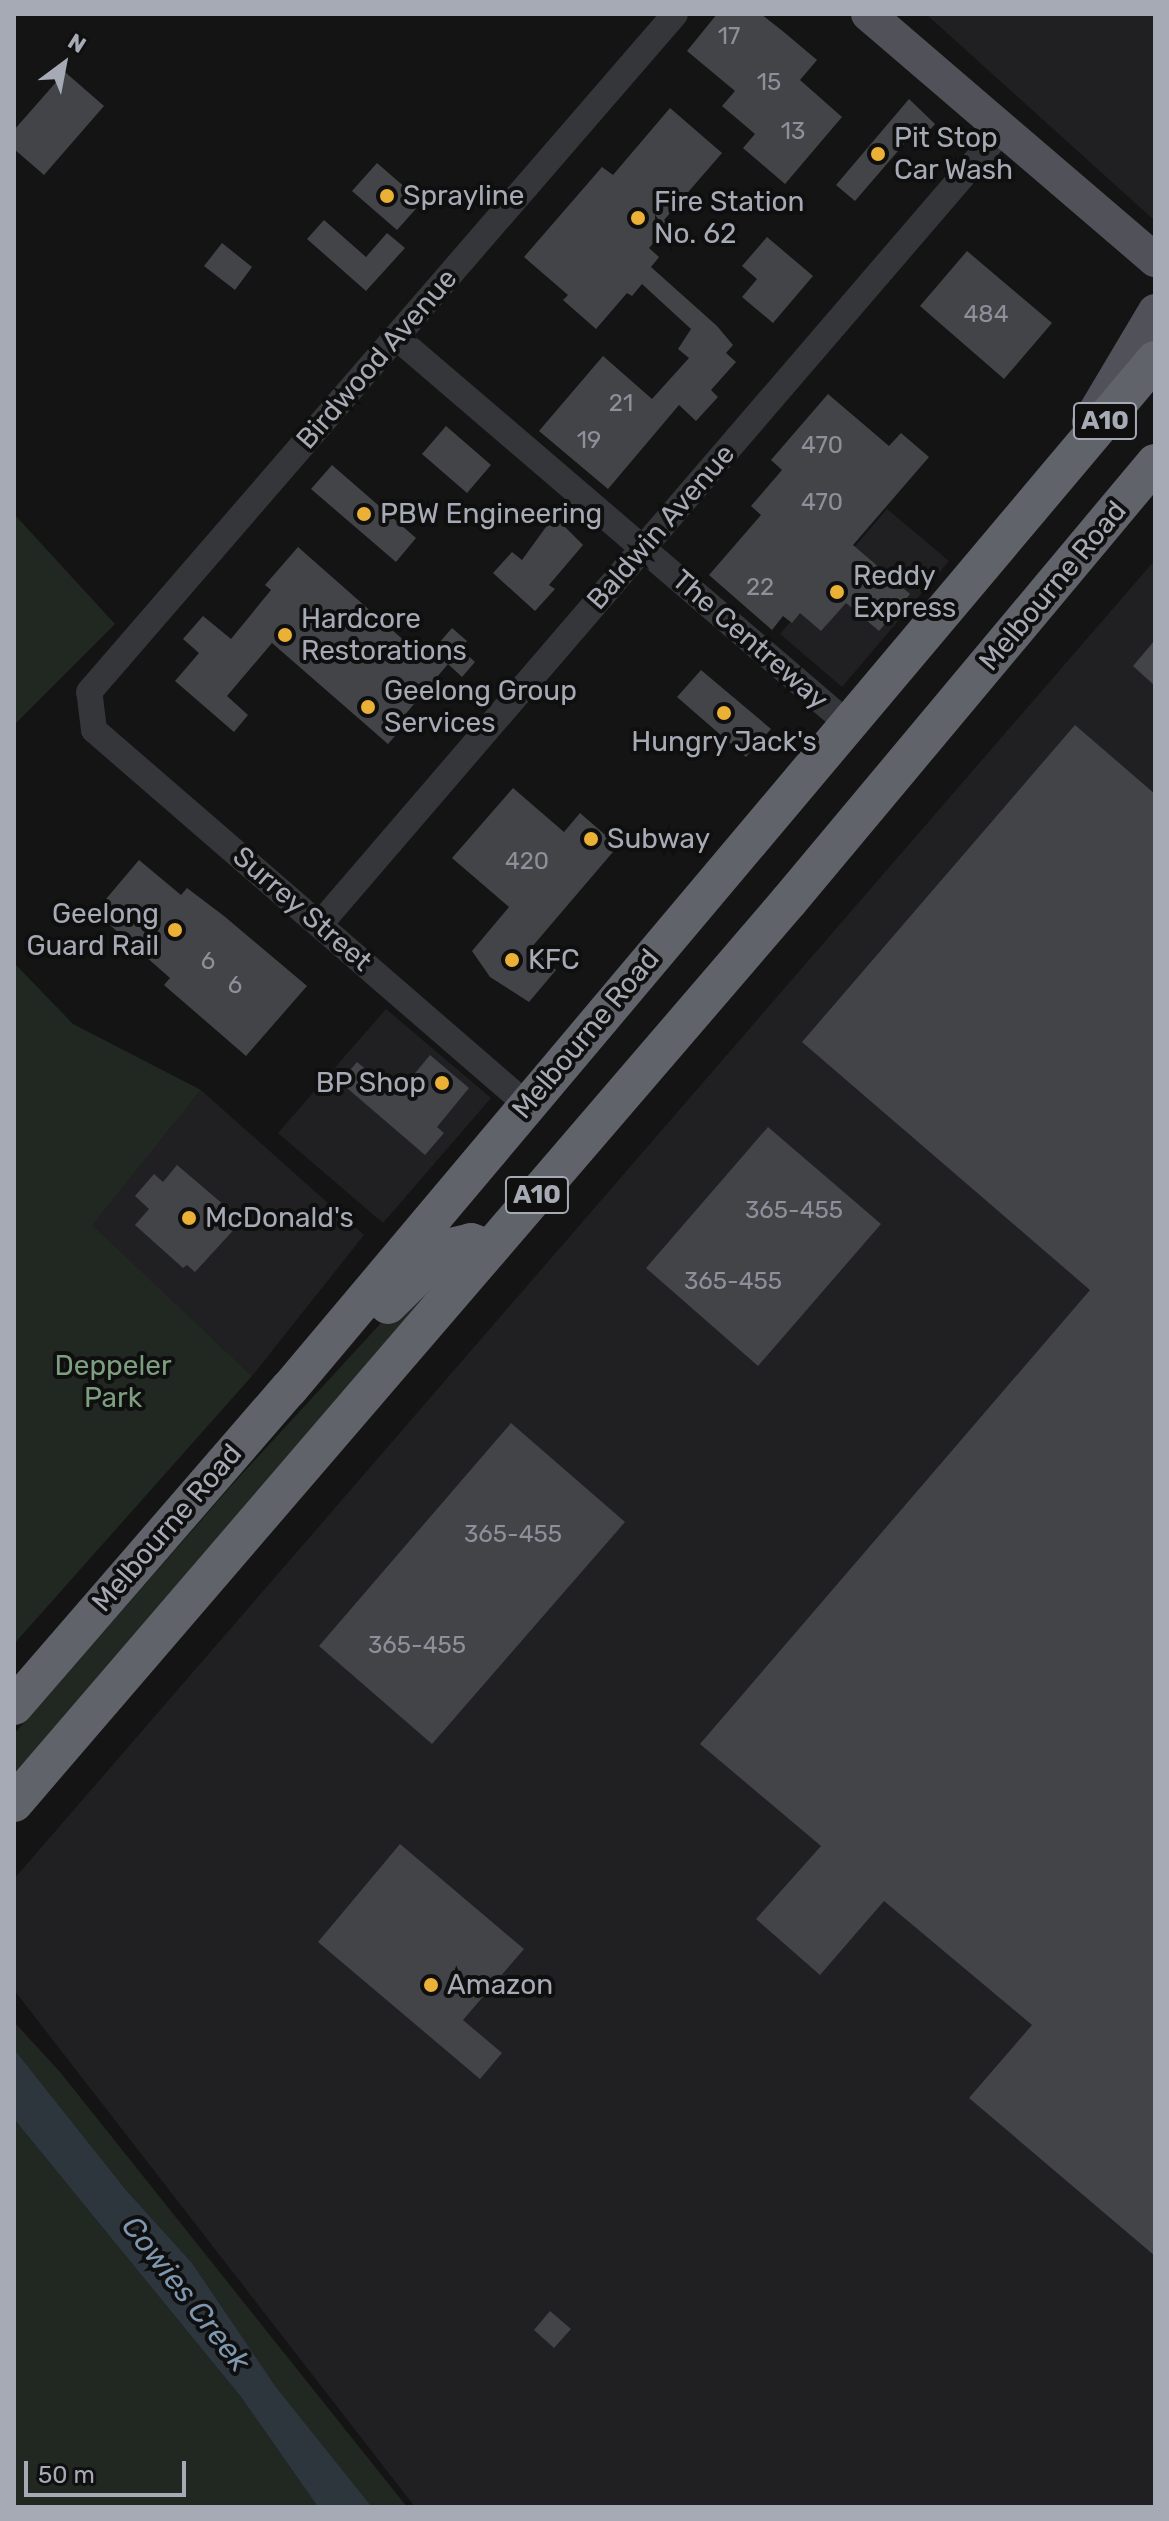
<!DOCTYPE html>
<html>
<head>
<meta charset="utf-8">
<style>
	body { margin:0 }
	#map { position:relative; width:1169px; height:2521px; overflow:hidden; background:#141415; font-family:Rubik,sans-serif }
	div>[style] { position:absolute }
	.built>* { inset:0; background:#202022 }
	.green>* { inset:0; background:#202821 }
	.water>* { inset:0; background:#2d363d }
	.building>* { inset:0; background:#434448 }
	.minor>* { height:26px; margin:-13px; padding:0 13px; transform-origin:13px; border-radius:13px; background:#35363a }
	.major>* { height:34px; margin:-17px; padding:0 17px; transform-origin:17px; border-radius:17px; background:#515259 }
	.highway>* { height:38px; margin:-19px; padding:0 19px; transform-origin:19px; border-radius:19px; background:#61636b }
	.dots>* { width:22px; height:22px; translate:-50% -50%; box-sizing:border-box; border:4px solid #0f0f10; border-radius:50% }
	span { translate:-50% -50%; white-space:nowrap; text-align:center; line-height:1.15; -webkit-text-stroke:8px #0f0f10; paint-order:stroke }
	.number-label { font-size:24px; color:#8d909a }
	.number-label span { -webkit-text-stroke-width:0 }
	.shield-label span { padding:2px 6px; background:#0f0f10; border:2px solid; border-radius:6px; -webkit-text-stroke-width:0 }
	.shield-label { font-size:26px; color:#a6aab5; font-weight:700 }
	.poi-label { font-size:28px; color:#a6aab5 }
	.left { translate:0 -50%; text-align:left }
	.right { translate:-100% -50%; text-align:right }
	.street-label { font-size:28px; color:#a6aab5 }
	.park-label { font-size:28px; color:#7d9f80 }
	.water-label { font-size:30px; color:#7e97af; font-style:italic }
	.frame { position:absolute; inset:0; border:16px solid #a6aab5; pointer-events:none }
	.north { position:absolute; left:24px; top:24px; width:80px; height:80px; -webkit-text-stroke:6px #0f0f10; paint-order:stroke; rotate:32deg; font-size:22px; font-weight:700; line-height:32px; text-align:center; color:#a6aab5 }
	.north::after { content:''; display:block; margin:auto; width:28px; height:36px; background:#a6aab5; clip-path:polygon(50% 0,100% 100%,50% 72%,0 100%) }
	.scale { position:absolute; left:24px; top:2461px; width:162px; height:36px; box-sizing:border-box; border:4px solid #a6aab5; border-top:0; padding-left:10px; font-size:24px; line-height:28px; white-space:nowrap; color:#a6aab5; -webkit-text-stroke:6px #0f0f10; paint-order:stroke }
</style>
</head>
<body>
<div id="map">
	<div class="built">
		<i style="clip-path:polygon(926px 14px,1155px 14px,1155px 221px)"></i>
		<i style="clip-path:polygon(887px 509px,949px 561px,842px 687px,780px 634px)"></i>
		<i style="clip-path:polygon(1155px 560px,1155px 2507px,415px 2507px,14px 1990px,14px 1879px)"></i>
		<i style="clip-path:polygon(386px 1009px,491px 1098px,383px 1223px,278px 1133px)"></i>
		<i style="clip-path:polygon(201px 1090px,364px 1235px,252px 1376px,91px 1225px)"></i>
	</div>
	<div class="green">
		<i style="clip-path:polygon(14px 514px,115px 624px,14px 725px)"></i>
		<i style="clip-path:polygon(14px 963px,73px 1024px,201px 1090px,92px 1225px,252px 1376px,14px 1644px)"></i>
		<i style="clip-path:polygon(460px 1258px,14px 1779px,14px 1734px,231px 1486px,427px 1273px)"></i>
		<i style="clip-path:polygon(14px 2022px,60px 2072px,407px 2507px,372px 2507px,276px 2387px,192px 2263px,126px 2190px,14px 2049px)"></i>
		<i style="clip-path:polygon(14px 2119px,241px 2397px,318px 2507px,14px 2507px)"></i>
	</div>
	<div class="water">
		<i style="clip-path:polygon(14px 2049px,126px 2190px,192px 2263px,276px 2387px,372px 2507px,318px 2507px,241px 2397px,14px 2119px)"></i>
	</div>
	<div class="building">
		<i style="clip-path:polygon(717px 14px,761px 14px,785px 33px,817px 60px,800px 80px,842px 117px,785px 184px,743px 148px,755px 134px,722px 106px,735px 91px,687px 51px)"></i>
		<i style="clip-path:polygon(65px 72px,104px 106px,44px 175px,14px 149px,14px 130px)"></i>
		<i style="clip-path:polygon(909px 99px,935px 124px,924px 137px,916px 130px,855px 201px,836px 185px)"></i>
		<i style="clip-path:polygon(670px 108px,722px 153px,664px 220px,669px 225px,649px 248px,659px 257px,651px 267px,717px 326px,733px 345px,726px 353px,736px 362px,711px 390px,718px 397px,696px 421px,679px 405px,608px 489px,539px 431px,603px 356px,652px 399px,689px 358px,678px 349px,691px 329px,642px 284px,632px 296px,627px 293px,596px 329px,563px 300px,568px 295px,524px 257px,602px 167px,613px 175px)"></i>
		<i style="clip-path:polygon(377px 163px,422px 202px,397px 230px,352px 191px)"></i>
		<i style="clip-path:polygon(324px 220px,366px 257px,387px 233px,405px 248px,366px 291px,307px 239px)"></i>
		<i style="clip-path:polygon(767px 237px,813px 276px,773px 323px,742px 297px,757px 279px,742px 266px)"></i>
		<i style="clip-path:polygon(222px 243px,252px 267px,235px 290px,204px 266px)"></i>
		<i style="clip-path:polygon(967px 251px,1052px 323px,1004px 379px,920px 306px)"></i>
		<i style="clip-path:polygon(828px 394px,889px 446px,901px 433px,929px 457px,853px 545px,910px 594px,879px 631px,846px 603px,821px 631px,800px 613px,792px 623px,783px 616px,772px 630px,709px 575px,761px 515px,751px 506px,782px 470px,771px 460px)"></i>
		<i style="clip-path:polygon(446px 426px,491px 465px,467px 493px,422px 454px)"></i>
		<i style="clip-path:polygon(332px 465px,416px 538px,396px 562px,311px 489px)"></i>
		<i style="clip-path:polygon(554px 516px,583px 545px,549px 585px,555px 589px,535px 611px,493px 573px,512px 552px,522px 560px)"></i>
		<i style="clip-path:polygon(298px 547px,425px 659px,452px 628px,467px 641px,460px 648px,475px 662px,462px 677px,448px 664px,403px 717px,408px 721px,388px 744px,272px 643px,227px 696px,248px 715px,234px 732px,175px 681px,199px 653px,183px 639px,203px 616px,231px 639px,271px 590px,265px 585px)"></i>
		<i style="clip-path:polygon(1155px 640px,1155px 686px,1133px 666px)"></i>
		<i style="clip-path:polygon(701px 670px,771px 729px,746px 757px,677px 697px)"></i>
		<i style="clip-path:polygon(1075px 725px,1155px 794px,1155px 2256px,969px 2098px,1032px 2025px,884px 1901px,820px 1975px,756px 1919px,821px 1846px,700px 1744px,1090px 1290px,802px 1042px)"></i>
		<i style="clip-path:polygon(513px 788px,564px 832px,580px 813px,618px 846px,531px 948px,556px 970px,529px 1002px,490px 977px,472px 951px,509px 907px,452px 858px)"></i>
		<i style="clip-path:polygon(139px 860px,181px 895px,187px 888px,224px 916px,307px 986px,246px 1056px,164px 985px,170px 978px,95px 912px)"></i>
		<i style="clip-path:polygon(430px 1055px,469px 1088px,437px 1127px,444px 1133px,425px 1155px,340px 1082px,357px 1062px,397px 1095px)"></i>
		<i style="clip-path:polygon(768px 1127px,881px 1224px,758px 1366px,646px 1268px)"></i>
		<i style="clip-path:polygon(177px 1165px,238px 1217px,239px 1224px,195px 1272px,187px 1265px,183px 1268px,135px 1225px,149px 1209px,135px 1196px,154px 1174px,163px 1182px)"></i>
		<i style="clip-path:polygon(511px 1423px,625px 1522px,432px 1744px,319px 1646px)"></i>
		<i style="clip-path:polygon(400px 1844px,524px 1949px,463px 2020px,502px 2053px,480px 2079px,318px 1942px)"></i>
		<i style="clip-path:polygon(550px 2311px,571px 2329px,554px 2348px,534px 2330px)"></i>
	</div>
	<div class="minor">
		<i style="left:396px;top:337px;width:596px;rotate:40.58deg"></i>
		<i style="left:320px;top:924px;width:1048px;rotate:-49.33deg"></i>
		<i style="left:526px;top:1104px;width:571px;rotate:-139.12deg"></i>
		<i style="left:94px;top:730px;width:38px;rotate:-97deg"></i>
		<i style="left:89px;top:692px;width:896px;rotate:-49.16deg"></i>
	</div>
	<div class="major">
		<i style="left:868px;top:14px;width:378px;rotate:40.6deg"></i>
		<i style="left:1089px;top:422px;width:129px;rotate:-59.3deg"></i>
	</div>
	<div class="highway">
		<i style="left:388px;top:1305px;width:81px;rotate:-44.5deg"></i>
		<i style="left:446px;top:1248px;width:26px;rotate:-13deg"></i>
		<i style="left:471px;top:1242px;width:20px;rotate:20deg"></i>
		<i style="left:14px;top:1706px;width:420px;rotate:-49.1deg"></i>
		<i style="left:289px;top:1389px;width:1345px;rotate:-49.92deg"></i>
		<i style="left:14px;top:1803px;width:1189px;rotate:-49.33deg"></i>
		<i style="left:789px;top:901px;width:571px;rotate:-50.12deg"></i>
	</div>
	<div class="dots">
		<i style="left:878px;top:154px;background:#eab136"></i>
		<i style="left:387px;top:196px;background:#eab136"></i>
		<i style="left:638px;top:218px;background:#eab136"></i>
		<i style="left:364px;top:514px;background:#eab136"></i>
		<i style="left:837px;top:592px;background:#eab136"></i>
		<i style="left:285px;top:635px;background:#eab136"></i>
		<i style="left:368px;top:707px;background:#eab136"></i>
		<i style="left:724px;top:713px;background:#eab136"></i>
		<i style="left:591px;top:839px;background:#eab136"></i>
		<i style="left:175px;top:930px;background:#eab136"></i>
		<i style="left:512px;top:960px;background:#eab136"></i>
		<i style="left:442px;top:1083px;background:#eab136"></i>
		<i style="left:189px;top:1218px;background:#eab136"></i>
		<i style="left:431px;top:1985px;background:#eab136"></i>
	</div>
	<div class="number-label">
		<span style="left:729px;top:37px">17</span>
		<span style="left:769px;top:83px">15</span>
		<span style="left:793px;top:132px">13</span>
		<span style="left:986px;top:315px">484</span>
		<span style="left:621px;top:404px">21</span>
		<span style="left:589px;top:441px">19</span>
		<span style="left:822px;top:446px">470</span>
		<span style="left:822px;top:503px">470</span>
		<span style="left:760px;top:588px">22</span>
		<span style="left:527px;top:862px">420</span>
		<span style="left:208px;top:962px">6</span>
		<span style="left:235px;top:986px">6</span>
		<span style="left:794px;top:1211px">365-455</span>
		<span style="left:733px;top:1282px">365-455</span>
		<span style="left:513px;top:1535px">365-455</span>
		<span style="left:417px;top:1646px">365-455</span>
	</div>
	<div class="shield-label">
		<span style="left:1105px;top:421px">A10</span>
		<span style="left:537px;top:1195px">A10</span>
	</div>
	<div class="poi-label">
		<span class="left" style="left:894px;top:154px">Pit Stop<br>Car Wash</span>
		<span class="left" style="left:403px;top:196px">Sprayline</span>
		<span class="left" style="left:654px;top:218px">Fire Station<br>No. 62</span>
		<span class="left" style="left:380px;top:514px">PBW Engineering</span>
		<span class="left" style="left:853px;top:592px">Reddy<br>Express</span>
		<span class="left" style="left:301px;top:635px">Hardcore<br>Restorations</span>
		<span class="left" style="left:384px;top:707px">Geelong Group<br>Services</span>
		<span style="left:724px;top:742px">Hungry Jack's</span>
		<span class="left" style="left:607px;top:839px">Subway</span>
		<span class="right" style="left:159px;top:930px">Geelong<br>Guard Rail</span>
		<span class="left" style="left:528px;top:960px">KFC</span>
		<span class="right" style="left:426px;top:1083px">BP Shop</span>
		<span class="left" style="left:205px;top:1218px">McDonald's</span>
		<span class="left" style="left:447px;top:1985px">Amazon</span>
	</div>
	<div class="street-label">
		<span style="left:377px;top:359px;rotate:-49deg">Birdwood Avenue</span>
		<span style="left:661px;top:527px;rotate:-49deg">Baldwin Avenue</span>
		<span style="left:1053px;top:586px;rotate:-50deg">Melbourne Road</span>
		<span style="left:750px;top:640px;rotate:41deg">The Centreway</span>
		<span style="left:302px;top:909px;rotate:41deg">Surrey Street</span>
		<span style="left:586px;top:1034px;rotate:-50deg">Melbourne Road</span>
		<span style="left:167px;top:1528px;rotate:-49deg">Melbourne Road</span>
	</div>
	<div class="park-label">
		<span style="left:113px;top:1382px">Deppeler<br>Park</span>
	</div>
	<div class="water-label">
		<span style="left:186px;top:2294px;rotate:52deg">Cowies Creek</span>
	</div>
	<div class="frame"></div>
	<div class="north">N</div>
	<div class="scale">50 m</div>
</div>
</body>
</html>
